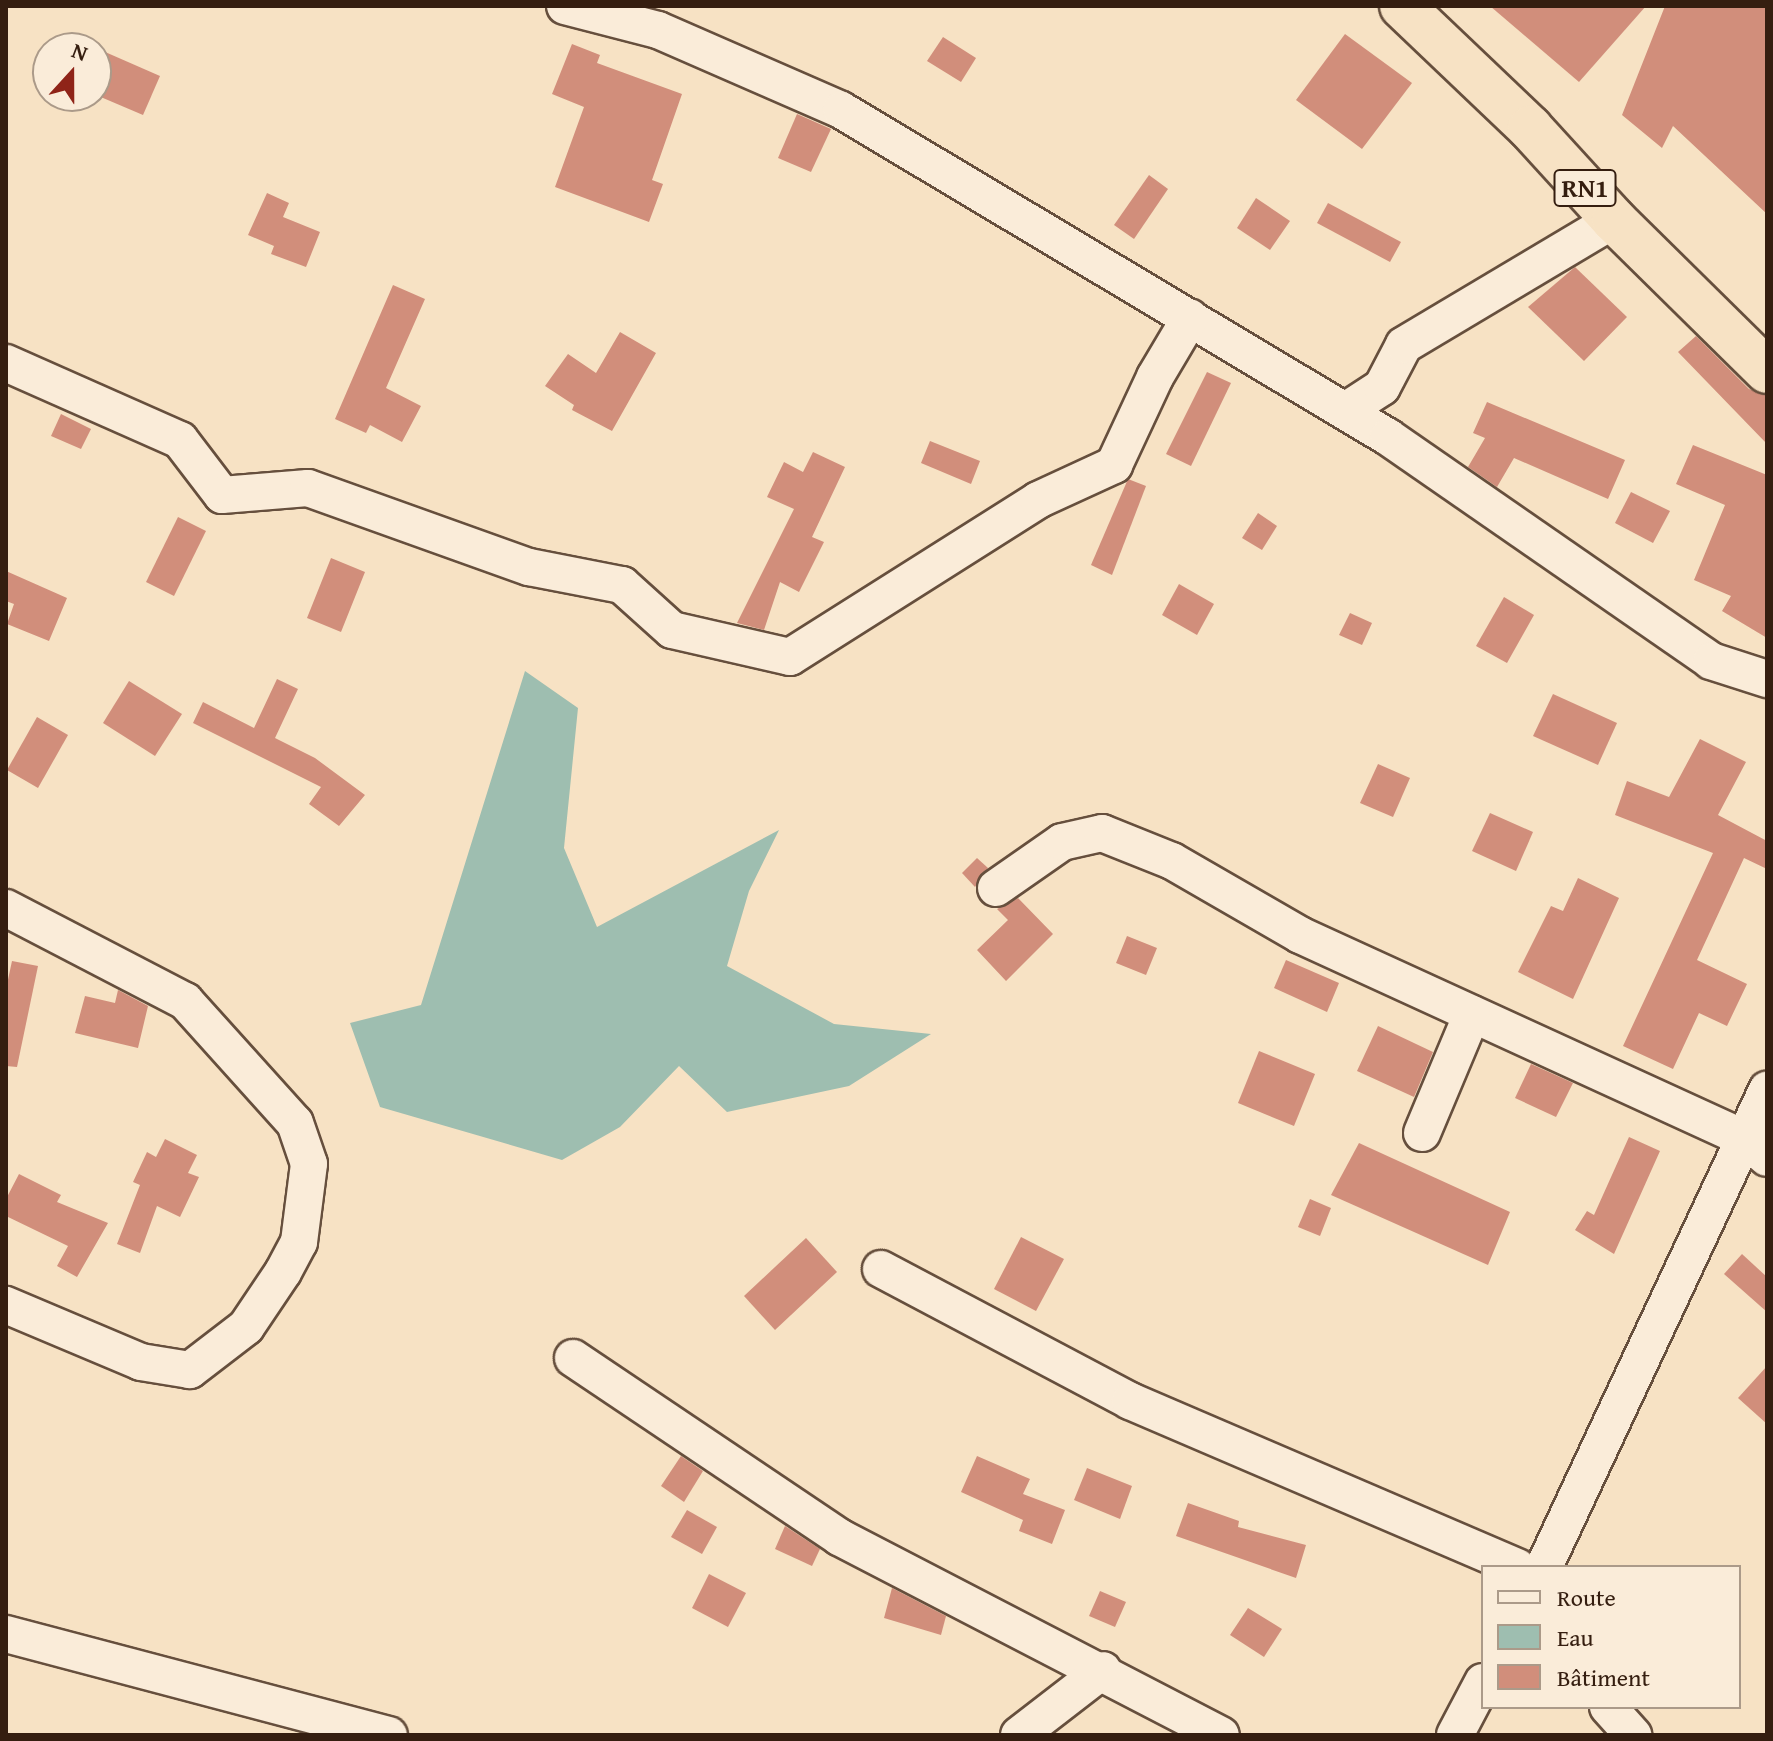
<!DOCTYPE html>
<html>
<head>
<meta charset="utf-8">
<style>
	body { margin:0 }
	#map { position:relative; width:1773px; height:1741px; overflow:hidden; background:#f7e2c4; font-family:"Gentium Book Plus",serif }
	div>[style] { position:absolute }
	.water>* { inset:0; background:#9ebeb0 }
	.building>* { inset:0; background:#d18e7b }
	.roads { filter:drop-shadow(2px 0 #664f3d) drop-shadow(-2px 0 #664f3d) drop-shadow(0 2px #664f3d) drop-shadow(0 -2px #664f3d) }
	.minor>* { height:36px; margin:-18px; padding:0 18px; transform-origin:18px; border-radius:18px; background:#faecd9 }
	.trunk>* { height:44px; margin:-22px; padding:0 22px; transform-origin:22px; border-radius:22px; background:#f7e2c4 }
	span { translate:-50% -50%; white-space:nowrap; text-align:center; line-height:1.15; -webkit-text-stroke:6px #faecd9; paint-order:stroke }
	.shield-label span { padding:2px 6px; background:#faecd9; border:2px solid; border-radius:6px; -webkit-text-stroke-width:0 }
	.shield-label { font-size:26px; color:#351e10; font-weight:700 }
	.frame { position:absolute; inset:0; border:8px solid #351e10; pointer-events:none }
	.legend { position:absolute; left:1481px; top:1565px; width:260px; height:144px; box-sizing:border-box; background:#faecd9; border:2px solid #ab9a89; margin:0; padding:10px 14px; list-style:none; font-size:24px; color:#351e10 }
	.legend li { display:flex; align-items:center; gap:16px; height:40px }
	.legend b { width:40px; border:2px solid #ab9a89 }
	.north { position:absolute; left:32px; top:32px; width:80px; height:80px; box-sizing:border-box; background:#faecd9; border:2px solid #ab9a89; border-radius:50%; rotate:21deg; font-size:22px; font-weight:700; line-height:32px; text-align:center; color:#351e10 }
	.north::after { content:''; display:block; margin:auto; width:28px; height:36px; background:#8f2418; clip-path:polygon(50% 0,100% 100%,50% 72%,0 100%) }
</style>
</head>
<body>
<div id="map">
	<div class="water">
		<i style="clip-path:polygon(525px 671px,578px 708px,564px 848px,597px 927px,779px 830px,749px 891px,727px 966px,834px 1024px,931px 1034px,849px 1086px,727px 1112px,679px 1066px,620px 1127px,562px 1160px,380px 1107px,350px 1023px,421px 1005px)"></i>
	</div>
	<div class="building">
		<i style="clip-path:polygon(1490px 6px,1646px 6px,1579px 82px)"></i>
		<i style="clip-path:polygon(1665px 6px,1767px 6px,1767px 214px,1673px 126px,1662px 148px,1622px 115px)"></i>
		<i style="clip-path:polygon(1345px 34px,1412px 83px,1362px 149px,1296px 100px)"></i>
		<i style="clip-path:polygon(943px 37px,976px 58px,961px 82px,927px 61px)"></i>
		<i style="clip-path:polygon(572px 44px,600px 55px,597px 63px,682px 94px,652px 180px,663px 184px,649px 222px,555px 187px,584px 107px,552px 94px)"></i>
		<i style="clip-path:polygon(96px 48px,160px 76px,143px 115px,96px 95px)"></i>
		<i style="clip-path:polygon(797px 114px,831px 129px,811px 172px,778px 158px)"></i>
		<i style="clip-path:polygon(1149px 175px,1168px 189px,1134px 239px,1114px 225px)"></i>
		<i style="clip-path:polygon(267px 193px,289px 203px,283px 217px,320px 232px,306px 267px,271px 254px,274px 246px,248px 235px)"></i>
		<i style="clip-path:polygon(1256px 198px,1290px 221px,1270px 250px,1237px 228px)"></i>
		<i style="clip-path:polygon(1328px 203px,1401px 242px,1390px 262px,1317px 223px)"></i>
		<i style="clip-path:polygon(1575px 267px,1627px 317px,1584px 361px,1528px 307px)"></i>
		<i style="clip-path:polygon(393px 285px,425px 299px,386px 388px,421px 406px,402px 442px,370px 425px,366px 433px,335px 419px)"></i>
		<i style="clip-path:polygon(620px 332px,656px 353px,612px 431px,572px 410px,574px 405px,545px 386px,568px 354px,596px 373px)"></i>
		<i style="clip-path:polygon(1696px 336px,1749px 389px,1767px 395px,1767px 444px,1678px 352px)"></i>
		<i style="clip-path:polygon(1207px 372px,1231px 383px,1191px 466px,1166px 454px)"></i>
		<i style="clip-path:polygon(1487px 402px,1625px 460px,1608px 499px,1514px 458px,1497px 487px,1468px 467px,1485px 438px,1473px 433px)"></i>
		<i style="clip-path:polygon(61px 414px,91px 429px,81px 449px,51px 436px)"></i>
		<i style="clip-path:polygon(930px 441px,980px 461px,971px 484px,921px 463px)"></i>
		<i style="clip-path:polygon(1693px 445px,1767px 475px,1767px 638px,1722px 611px,1731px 596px,1694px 580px,1725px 505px,1676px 484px)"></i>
		<i style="clip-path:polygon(813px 452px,845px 467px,812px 537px,824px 542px,799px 592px,780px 582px,764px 630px,737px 623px,794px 509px,767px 497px,784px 462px,803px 472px)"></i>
		<i style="clip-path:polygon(1128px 479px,1146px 486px,1112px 575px,1091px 565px)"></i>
		<i style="clip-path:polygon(1631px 492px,1670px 511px,1653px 543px,1615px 523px)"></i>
		<i style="clip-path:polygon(1258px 513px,1277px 526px,1262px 550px,1242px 538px)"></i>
		<i style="clip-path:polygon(178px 517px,206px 531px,174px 596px,146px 582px)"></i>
		<i style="clip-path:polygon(331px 558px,365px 572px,341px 632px,307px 618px)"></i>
		<i style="clip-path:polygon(6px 571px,67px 598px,49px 641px,7px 624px,14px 604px,6px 601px)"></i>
		<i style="clip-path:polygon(1179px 584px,1214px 604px,1197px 635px,1162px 615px)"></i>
		<i style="clip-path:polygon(1504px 597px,1534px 615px,1507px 663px,1476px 646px)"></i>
		<i style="clip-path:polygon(1350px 613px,1372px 623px,1362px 645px,1339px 635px)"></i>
		<i style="clip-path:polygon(277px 679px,298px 689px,275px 738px,315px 758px,365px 795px,339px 826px,309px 804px,321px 787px,193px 723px,203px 702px,254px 728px)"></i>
		<i style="clip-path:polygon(129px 681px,182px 714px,155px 756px,103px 723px)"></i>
		<i style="clip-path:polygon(1553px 694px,1617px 723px,1598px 765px,1533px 736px)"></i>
		<i style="clip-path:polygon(37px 717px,68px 735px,38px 788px,7px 770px)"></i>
		<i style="clip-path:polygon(1700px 739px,1746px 762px,1718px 815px,1767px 841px,1767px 869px,1744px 858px,1697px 960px,1747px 984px,1727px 1026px,1699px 1013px,1673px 1069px,1623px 1046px,1713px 853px,1615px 815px,1627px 781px,1669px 797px)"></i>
		<i style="clip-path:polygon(1378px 764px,1410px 778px,1393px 817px,1360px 803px)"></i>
		<i style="clip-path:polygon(1490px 813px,1533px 832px,1516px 871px,1472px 851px)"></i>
		<i style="clip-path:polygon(977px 858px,988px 868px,975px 887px,962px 873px)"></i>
		<i style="clip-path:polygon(1578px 878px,1619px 898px,1573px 999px,1518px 972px,1551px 906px,1563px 911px)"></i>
		<i style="clip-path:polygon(1018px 898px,1053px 934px,1006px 981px,977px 950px,1008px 920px,997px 909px)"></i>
		<i style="clip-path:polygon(1127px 936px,1157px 948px,1146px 975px,1116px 963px)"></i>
		<i style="clip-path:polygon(1286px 960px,1339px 983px,1327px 1012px,1274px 988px)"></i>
		<i style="clip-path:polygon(12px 961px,38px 966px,17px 1067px,6px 1066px,6px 989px)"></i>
		<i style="clip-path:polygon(118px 990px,148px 1006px,138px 1048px,75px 1033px,85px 996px,115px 1003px)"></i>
		<i style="clip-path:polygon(1378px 1026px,1433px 1052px,1414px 1097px,1357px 1071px)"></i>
		<i style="clip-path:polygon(1259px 1051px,1315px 1074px,1294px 1126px,1238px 1103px)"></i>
		<i style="clip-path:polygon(1531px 1064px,1573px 1083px,1556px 1117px,1515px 1098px)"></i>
		<i style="clip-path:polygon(1629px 1137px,1660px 1151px,1614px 1254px,1575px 1230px,1587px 1211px,1594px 1215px)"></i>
		<i style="clip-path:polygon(165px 1139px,197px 1155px,188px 1173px,199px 1177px,180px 1217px,157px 1206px,140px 1253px,117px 1244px,140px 1185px,133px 1182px,147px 1152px,156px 1157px)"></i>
		<i style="clip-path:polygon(1359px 1143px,1510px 1212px,1488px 1265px,1331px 1195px)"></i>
		<i style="clip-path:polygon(19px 1174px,61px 1195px,57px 1202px,108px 1223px,77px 1277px,57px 1266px,68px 1246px,6px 1216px,6px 1199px)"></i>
		<i style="clip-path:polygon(1310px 1199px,1331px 1208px,1320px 1236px,1298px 1227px)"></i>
		<i style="clip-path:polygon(1021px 1237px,1064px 1259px,1036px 1311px,994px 1289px)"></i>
		<i style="clip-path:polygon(806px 1238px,837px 1272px,775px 1330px,744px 1296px)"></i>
		<i style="clip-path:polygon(1742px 1254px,1767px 1277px,1767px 1312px,1724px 1274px)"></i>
		<i style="clip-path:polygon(1767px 1366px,1767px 1424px,1738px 1398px)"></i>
		<i style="clip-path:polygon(681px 1456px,703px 1471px,684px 1502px,661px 1486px)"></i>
		<i style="clip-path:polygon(977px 1456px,1030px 1479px,1023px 1494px,1065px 1510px,1052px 1544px,1019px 1531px,1023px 1520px,961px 1492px)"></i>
		<i style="clip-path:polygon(1087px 1468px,1132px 1486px,1120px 1519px,1074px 1500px)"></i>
		<i style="clip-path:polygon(1188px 1503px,1239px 1521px,1238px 1527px,1306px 1545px,1296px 1578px,1176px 1536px)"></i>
		<i style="clip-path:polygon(687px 1510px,717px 1527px,702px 1554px,671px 1537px)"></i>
		<i style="clip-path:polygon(785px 1526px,820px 1549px,812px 1566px,775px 1549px)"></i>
		<i style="clip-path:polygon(709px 1574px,746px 1593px,728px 1627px,692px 1608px)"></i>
		<i style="clip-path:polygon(892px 1588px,946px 1616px,941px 1635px,884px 1618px)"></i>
		<i style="clip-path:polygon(1100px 1591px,1126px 1602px,1115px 1627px,1089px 1616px)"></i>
		<i style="clip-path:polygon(1248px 1608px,1282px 1629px,1264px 1657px,1230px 1635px)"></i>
	</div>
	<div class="roads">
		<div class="minor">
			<i style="left:565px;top:6px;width:96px;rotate:14.5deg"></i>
			<i style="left:658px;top:30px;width:200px;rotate:23.6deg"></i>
			<i style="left:841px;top:110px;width:637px;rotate:30.87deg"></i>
			<i style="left:1388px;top:437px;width:393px;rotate:34.7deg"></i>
			<i style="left:1711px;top:661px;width:59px;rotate:17.8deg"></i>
			<i style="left:6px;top:363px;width:190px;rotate:23.9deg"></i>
			<i style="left:180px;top:440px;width:69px;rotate:52.6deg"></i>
			<i style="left:222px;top:495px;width:86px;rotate:-4.7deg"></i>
			<i style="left:308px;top:488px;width:235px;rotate:19.7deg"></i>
			<i style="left:529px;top:567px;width:95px;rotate:11deg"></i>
			<i style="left:622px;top:585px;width:67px;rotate:42deg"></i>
			<i style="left:672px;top:630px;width:121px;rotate:12.9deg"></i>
			<i style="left:790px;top:657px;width:294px;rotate:-32.3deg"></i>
			<i style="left:1038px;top:500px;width:84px;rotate:-24.7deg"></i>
			<i style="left:1114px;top:465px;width:97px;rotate:-65deg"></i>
			<i style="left:1155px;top:377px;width:69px;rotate:-59.3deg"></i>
			<i style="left:1345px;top:411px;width:44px;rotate:-33deg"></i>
			<i style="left:1382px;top:387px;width:47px;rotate:-62.4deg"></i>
			<i style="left:1404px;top:345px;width:244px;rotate:-30.8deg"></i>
			<i style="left:996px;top:888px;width:80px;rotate:-34.9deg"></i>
			<i style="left:1062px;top:842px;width:41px;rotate:-12.7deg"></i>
			<i style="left:1102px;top:833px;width:75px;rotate:21.8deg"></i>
			<i style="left:1172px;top:861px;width:148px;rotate:30deg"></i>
			<i style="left:1300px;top:935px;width:488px;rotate:24.6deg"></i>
			<i style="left:1744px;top:1138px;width:30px;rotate:41deg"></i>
			<i style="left:6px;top:908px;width:202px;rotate:27.5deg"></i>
			<i style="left:185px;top:1001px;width:164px;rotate:48deg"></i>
			<i style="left:295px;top:1123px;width:43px;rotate:71.1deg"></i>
			<i style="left:309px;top:1164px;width:79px;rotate:97.3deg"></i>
			<i style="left:299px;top:1242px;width:34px;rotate:118deg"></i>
			<i style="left:283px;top:1272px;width:66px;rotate:123.9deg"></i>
			<i style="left:246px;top:1327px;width:71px;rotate:142.5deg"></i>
			<i style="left:190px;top:1370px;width:50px;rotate:-170.7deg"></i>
			<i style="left:141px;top:1362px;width:147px;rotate:-157.1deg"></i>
			<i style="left:1422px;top:1133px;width:129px;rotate:-67.2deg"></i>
			<i style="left:881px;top:1269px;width:282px;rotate:27.9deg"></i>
			<i style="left:1130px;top:1401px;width:421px;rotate:23.2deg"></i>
			<i style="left:573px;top:1358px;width:321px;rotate:33.9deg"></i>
			<i style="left:839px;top:1537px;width:430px;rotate:27.4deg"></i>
			<i style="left:1544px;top:1567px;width:527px;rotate:-64.94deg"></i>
			<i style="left:6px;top:1634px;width:396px;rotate:14.8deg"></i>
			<i style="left:1608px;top:1707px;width:38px;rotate:48deg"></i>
			<i style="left:1019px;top:1735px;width:106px;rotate:-37.7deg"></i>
			<i style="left:1455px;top:1735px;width:60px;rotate:-62.2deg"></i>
		</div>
		<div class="trunk">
			<i style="left:1402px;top:6px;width:177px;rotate:43.6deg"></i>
			<i style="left:1530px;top:128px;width:125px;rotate:47.6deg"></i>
			<i style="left:1614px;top:220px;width:215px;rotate:44.6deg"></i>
		</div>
	</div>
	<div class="shield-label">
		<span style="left:1585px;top:188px">RN1</span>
	</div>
	<div class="frame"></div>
	<ul class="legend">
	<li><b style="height:10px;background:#faecd9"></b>Route</li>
	<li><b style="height:22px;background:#9ebeb0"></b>Eau</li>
	<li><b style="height:22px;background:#d18e7b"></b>Bâtiment</li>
	</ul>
	<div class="north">N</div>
</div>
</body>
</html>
